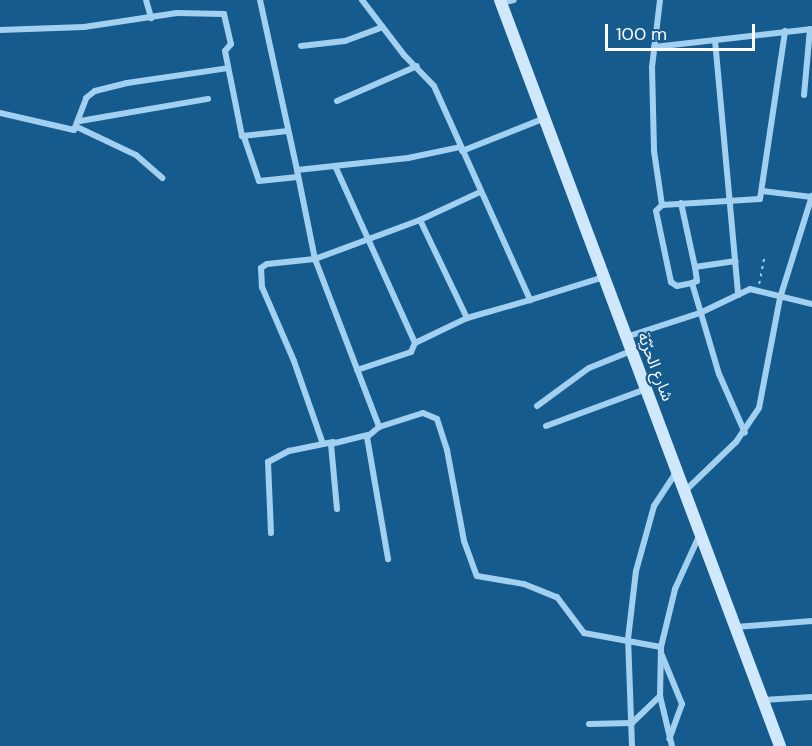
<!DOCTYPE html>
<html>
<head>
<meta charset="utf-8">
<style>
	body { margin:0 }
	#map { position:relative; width:812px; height:746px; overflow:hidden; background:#165b8e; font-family:"DM Sans","Noto Sans Arabic",sans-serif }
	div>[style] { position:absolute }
	.path>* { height:1.5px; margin-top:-0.75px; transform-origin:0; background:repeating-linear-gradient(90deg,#a1d0f0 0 3px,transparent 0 7.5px) }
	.minor>* { height:6px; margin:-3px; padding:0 3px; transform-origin:3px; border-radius:3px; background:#a1d0f0 }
	.secondary>* { height:12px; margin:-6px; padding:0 6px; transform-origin:6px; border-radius:6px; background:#cfe8fb }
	span { translate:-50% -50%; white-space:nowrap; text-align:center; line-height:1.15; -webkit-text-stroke:4.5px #165b8e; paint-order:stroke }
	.street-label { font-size:16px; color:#fff }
	.scale { position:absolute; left:605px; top:24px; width:150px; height:27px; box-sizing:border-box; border:3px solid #fff; border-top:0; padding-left:8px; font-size:18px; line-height:21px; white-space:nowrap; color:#fff; -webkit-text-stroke:4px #165b8e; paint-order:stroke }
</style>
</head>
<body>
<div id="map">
	<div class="path">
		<i style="left:759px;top:284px;width:26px;rotate:-79deg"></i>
	</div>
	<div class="minor">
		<i style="left:146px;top:0;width:19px;rotate:74deg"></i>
		<i style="left:260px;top:0;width:174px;rotate:77.7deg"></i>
		<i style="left:297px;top:170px;width:112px;rotate:-6.2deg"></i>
		<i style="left:408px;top:158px;width:53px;rotate:-11.9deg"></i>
		<i style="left:362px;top:0;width:69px;rotate:52.6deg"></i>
		<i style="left:404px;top:55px;width:43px;rotate:45.9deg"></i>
		<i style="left:434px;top:86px;width:235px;rotate:65.8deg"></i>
		<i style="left:530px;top:300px;width:77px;rotate:-17.3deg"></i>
		<i style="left:660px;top:0;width:67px;rotate:96.8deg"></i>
		<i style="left:652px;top:67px;width:84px;rotate:88.6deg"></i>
		<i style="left:654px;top:151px;width:55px;rotate:81.6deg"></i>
		<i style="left:662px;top:205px;width:8px;rotate:135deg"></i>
		<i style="left:656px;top:211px;width:73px;rotate:78.1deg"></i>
		<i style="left:671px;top:282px;width:7px;rotate:34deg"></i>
		<i style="left:677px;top:286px;width:15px;rotate:-11deg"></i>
		<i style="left:692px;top:283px;width:95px;rotate:73.5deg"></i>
		<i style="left:719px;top:374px;width:64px;rotate:66.2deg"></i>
		<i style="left:501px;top:3px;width:13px;rotate:-13deg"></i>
		<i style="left:0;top:30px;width:84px;rotate:-2deg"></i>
		<i style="left:84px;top:27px;width:94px;rotate:-8.6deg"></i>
		<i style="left:177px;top:13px;width:47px;rotate:1.2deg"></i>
		<i style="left:224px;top:14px;width:31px;rotate:77deg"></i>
		<i style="left:231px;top:44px;width:9px;rotate:131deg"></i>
		<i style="left:225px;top:51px;width:87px;rotate:78.7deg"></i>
		<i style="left:242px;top:136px;width:46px;rotate:-6.2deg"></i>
		<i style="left:715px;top:40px;width:256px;rotate:84.8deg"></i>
		<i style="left:301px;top:46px;width:44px;rotate:-6.5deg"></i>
		<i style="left:345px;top:41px;width:40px;rotate:-20.2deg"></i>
		<i style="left:654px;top:47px;width:159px;rotate:-6.5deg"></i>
		<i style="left:804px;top:95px;width:66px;rotate:-84.8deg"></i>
		<i style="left:337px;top:101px;width:87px;rotate:-23.6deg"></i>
		<i style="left:0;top:113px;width:76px;rotate:12.9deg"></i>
		<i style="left:74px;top:130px;width:34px;rotate:-69deg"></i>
		<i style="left:86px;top:98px;width:11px;rotate:-38deg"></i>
		<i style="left:95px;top:91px;width:33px;rotate:-14deg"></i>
		<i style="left:127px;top:83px;width:102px;rotate:-8.4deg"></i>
		<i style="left:80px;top:121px;width:130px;rotate:-9.8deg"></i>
		<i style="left:77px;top:127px;width:65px;rotate:25.4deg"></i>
		<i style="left:136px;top:155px;width:35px;rotate:41deg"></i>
		<i style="left:244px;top:137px;width:46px;rotate:71.2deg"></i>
		<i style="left:259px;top:181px;width:39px;rotate:-6deg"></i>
		<i style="left:462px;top:151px;width:89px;rotate:-21.7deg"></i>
		<i style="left:336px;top:168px;width:192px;rotate:65.7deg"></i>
		<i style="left:297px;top:170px;width:91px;rotate:78.6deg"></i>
		<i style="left:315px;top:259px;width:180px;rotate:69.1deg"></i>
		<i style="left:379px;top:427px;width:16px;rotate:140deg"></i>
		<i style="left:367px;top:437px;width:124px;rotate:80.2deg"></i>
		<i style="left:762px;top:191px;width:50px;rotate:6.8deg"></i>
		<i style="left:681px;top:203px;width:66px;rotate:77.7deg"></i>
		<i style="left:695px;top:267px;width:41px;rotate:-8.3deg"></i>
		<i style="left:662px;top:205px;width:98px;rotate:-3.5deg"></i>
		<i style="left:760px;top:199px;width:170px;rotate:-81.5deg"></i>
		<i style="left:420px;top:220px;width:109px;rotate:64.4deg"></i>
		<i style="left:692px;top:283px;width:5px;rotate:-22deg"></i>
		<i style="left:697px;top:281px;width:14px;rotate:-98deg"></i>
		<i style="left:626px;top:337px;width:78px;rotate:-18deg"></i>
		<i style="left:700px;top:313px;width:55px;rotate:-25.6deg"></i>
		<i style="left:750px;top:289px;width:64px;rotate:13.6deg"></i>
		<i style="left:357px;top:370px;width:57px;rotate:-18.4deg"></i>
		<i style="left:411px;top:352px;width:10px;rotate:-66deg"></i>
		<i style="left:415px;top:343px;width:58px;rotate:-25.7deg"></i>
		<i style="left:467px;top:318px;width:66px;rotate:-15.9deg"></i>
		<i style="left:537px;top:406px;width:64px;rotate:-36.2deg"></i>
		<i style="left:589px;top:368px;width:45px;rotate:-22deg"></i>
		<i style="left:546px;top:426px;width:107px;rotate:-20.3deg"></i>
		<i style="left:379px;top:427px;width:46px;rotate:-17.7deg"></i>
		<i style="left:423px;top:413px;width:15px;rotate:23deg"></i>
		<i style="left:437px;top:419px;width:33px;rotate:72deg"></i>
		<i style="left:447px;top:450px;width:93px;rotate:79.4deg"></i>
		<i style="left:464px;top:541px;width:37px;rotate:70deg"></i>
		<i style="left:477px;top:576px;width:48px;rotate:9.7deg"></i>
		<i style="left:524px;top:584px;width:35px;rotate:22deg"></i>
		<i style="left:557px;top:597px;width:45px;rotate:53.1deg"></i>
		<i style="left:584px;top:633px;width:78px;rotate:10.3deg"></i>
		<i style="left:323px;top:444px;width:88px;rotate:-109.3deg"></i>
		<i style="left:294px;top:361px;width:81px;rotate:-113.4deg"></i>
		<i style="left:262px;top:287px;width:19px;rotate:-93deg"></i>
		<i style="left:261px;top:268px;width:7px;rotate:-34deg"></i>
		<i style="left:267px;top:264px;width:48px;rotate:-5.9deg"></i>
		<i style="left:315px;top:259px;width:112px;rotate:-20.4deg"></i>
		<i style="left:420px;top:220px;width:66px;rotate:-25deg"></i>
		<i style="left:685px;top:491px;width:71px;rotate:-43.9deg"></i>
		<i style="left:736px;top:442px;width:41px;rotate:-55.9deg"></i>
		<i style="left:759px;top:408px;width:112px;rotate:-79.2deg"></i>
		<i style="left:780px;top:298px;width:107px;rotate:-72.6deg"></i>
		<i style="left:337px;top:509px;width:65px;rotate:-95.3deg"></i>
		<i style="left:331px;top:444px;width:37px;rotate:-14deg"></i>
		<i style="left:271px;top:533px;width:71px;rotate:-92.4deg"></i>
		<i style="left:268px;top:462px;width:24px;rotate:-28deg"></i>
		<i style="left:289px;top:451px;width:45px;rotate:-11.6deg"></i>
		<i style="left:736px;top:627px;width:76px;rotate:-4.5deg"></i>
		<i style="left:661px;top:653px;width:55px;rotate:67.6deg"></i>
		<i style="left:682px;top:704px;width:37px;rotate:110deg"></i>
		<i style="left:763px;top:700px;width:49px;rotate:-3.5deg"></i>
		<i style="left:589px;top:724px;width:43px;rotate:-1.3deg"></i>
		<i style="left:632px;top:723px;width:39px;rotate:-44deg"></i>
		<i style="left:632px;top:746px;width:107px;rotate:-92.1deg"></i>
		<i style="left:628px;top:639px;width:68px;rotate:-83.3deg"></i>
		<i style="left:636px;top:571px;width:67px;rotate:-74.5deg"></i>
		<i style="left:654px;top:506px;width:42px;rotate:-56.7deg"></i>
		<i style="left:672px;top:746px;width:51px;rotate:-103.5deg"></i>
		<i style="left:660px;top:696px;width:49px;rotate:-88.8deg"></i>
		<i style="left:661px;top:647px;width:60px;rotate:-76.4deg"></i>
		<i style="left:675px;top:589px;width:58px;rotate:-65.6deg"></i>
	</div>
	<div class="secondary">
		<i style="left:500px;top:0;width:797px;rotate:69.43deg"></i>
	</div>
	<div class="street-label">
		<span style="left:655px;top:367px;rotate:69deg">شارع الحرّيّة</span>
	</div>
	<div class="scale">100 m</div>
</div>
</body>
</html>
